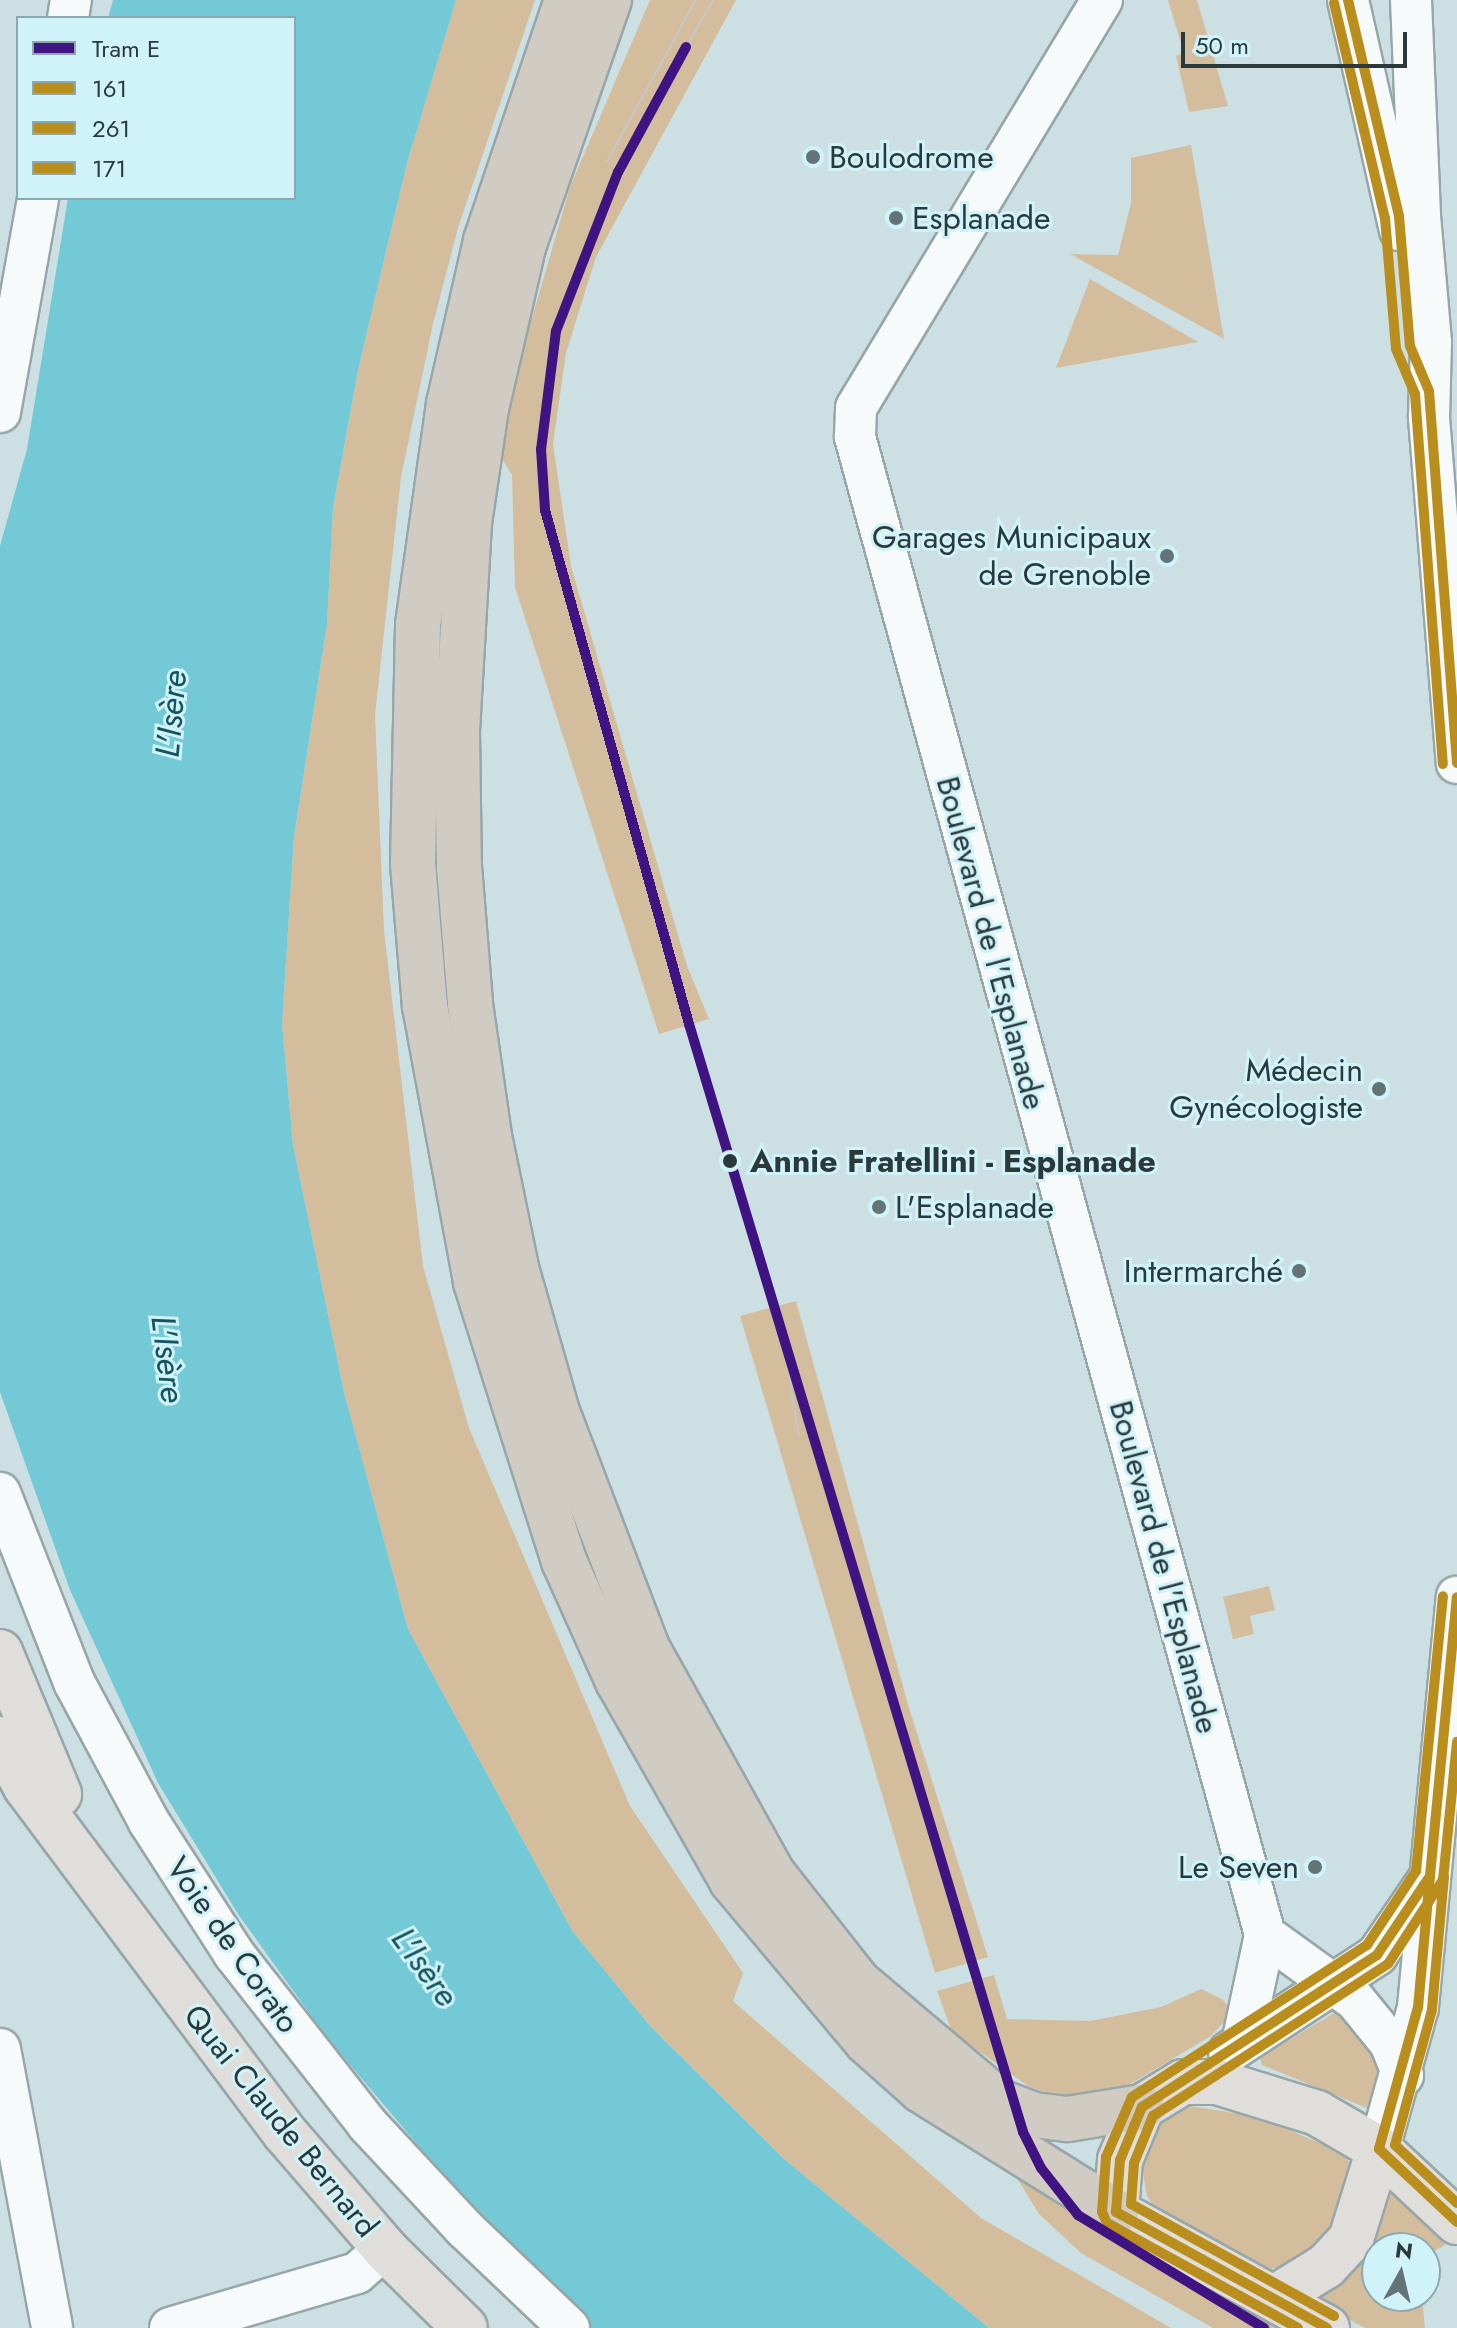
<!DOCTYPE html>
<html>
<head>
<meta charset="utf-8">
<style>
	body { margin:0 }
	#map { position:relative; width:1457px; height:2328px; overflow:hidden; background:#cce0e3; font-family:Jost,sans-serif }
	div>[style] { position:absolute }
	.green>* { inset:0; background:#d3bd9d }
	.water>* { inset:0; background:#74c9d7 }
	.roads { filter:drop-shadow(2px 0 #97a6a9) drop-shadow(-2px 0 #97a6a9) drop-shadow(0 2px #97a6a9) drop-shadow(0 -2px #97a6a9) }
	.minor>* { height:40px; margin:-20px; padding:0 20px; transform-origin:20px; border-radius:20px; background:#f7fafb }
	.major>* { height:44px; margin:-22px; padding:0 22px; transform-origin:22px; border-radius:22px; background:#e0deda }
	.highway>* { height:44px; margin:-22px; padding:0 22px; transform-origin:22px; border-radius:22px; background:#d0ccc4 }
	.tram>* { height:2px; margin:-1px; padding:0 1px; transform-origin:1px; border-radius:1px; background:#c2c7c9 }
	.bus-1>* { height:10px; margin:-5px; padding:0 5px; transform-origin:5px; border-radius:5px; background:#b98e1c }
	.bus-2>* { height:10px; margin:-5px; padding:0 5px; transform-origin:5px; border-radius:5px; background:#b98e1c }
	.bus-3>* { height:10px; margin:-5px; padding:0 5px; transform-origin:5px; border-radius:5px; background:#b98e1c }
	.tram-1>* { height:10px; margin:-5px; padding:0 5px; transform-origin:5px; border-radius:5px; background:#401382 }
	.dots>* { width:22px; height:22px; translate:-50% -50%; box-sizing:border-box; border:4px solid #d0f3fa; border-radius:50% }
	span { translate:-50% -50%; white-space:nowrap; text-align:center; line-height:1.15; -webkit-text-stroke:6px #d0f3fa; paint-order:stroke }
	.poi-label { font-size:32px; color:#2b393b }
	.left { translate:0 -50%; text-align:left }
	.right { translate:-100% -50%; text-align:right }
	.street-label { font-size:32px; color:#2b393b }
	.stop-label { font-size:32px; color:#2b393b; font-weight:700 }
	.water-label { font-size:34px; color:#14545f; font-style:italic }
	.legend { position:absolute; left:16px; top:16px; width:280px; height:184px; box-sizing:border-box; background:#d0f3fa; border:2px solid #8ea9ae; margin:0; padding:10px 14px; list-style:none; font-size:24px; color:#2b393b }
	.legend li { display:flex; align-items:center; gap:16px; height:40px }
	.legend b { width:40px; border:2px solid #8ea9ae }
	.north { position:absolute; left:1361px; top:2232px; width:80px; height:80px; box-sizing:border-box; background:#d0f3fa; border:2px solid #8ea9ae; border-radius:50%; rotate:8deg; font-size:22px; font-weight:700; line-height:32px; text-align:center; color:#2b393b }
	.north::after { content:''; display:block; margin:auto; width:28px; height:36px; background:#637376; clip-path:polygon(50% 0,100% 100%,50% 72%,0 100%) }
	.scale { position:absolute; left:1181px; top:32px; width:226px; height:36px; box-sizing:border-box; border:4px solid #2b393b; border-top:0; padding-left:10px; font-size:24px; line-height:28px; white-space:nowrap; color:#2b393b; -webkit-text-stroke:6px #d0f3fa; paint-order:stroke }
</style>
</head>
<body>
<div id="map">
	<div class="green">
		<i style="clip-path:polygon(456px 0,535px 0,458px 228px,433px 324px,401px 477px,375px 715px,384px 930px,423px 1266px,469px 1428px,630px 1806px,743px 1973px,733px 2001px,981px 2218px,1171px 2328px,989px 2328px,784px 2159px,651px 2027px,573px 1932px,408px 1629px,344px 1392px,293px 1145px,282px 1022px,294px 837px,327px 624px,333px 508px,358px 370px,407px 163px)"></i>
		<i style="clip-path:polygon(650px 0,736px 0,596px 257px,566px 353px,553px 444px,571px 566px,687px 966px,709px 1019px,659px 1034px,515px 587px,512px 475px,501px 457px,518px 366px,570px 187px)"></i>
		<i style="clip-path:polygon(1168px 0,1197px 0,1228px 106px,1189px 112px,1176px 56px,1184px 53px)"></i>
		<i style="clip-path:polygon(1191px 145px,1224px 339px,1070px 254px,1118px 255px,1131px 203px,1131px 158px)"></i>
		<i style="clip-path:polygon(1090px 279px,1198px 342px,1056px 368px)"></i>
		<i style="clip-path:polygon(796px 1301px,909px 1708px,988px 1957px,935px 1973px,740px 1316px)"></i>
		<i style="clip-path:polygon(1269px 1586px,1275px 1610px,1250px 1616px,1254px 1634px,1233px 1639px,1223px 1597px)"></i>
		<i style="clip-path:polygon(994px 1975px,1007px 2019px,1090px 2021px,1161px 2007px,1201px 1989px,1222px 1999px,1233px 2012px,1211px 2036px,1120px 2090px,1089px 2098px,1059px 2097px,1028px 2086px,952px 2032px,937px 1991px)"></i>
		<i style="clip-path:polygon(1341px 2009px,1370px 2032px,1386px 2075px,1374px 2111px,1262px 2065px,1260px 2057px)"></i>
		<i style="clip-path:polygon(1190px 2106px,1260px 2117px,1340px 2152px,1353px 2166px,1332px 2238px,1287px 2268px,1258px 2269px,1160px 2215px,1147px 2196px,1141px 2163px,1144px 2141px,1162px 2119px)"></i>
		<i style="clip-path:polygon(1012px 2170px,1287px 2328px,1213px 2328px,1081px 2253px,1039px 2214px)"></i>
		<i style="clip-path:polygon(1383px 2186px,1422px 2216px,1445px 2245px,1425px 2257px,1425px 2248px,1377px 2248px,1377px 2296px,1422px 2296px,1425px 2328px,1365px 2328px,1310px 2298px)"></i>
	</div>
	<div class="water">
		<i style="clip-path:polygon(113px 0,456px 0,407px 163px,358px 370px,333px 508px,327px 624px,294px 837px,282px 1023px,293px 1145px,344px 1392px,408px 1629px,573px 1932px,651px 2027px,784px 2159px,989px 2328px,592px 2328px,432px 2162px,325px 2035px,238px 1914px,158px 1783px,70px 1590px,0 1392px,0 546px,27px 449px,68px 198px,294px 198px,294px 18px,108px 18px)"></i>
	</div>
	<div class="roads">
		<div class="minor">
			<i style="left:1102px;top:0;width:476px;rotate:121.1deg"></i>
			<i style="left:856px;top:408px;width:29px;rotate:92deg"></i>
			<i style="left:855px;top:437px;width:1553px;rotate:74.69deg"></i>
			<i style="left:1265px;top:1935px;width:110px;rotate:102deg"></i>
			<i style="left:1348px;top:0;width:236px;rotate:77.3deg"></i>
			<i style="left:1411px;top:0;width:216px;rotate:87.6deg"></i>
			<i style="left:1420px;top:216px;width:126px;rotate:85deg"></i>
			<i style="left:1431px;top:342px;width:76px;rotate:91.5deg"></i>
			<i style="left:1429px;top:418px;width:346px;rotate:85.4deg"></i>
			<i style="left:68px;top:18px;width:18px;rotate:-81deg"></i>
			<i style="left:0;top:412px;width:217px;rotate:-79.9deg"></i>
			<i style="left:0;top:1493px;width:203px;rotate:68.6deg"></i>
			<i style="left:74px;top:1682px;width:159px;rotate:61.8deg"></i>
			<i style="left:149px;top:1822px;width:157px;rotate:57.2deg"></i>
			<i style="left:234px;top:1954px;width:217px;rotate:51.9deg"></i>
			<i style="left:368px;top:2125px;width:141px;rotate:47deg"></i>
			<i style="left:464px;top:2228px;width:145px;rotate:43.6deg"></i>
			<i style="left:1265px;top:1935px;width:111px;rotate:35.8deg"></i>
			<i style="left:1355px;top:2000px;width:55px;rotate:50.9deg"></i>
			<i style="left:1390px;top:2043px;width:35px;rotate:68deg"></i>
			<i style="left:0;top:2049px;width:284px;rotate:79.4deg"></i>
			<i style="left:1229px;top:2052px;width:177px;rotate:-33.2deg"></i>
			<i style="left:1377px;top:1955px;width:91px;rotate:-55.8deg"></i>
			<i style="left:1379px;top:2149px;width:147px;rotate:-74.6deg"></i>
			<i style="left:1418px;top:2007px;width:412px;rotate:-84.6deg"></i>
			<i style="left:170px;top:2328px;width:195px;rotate:-16.4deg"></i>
			<i style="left:357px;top:2273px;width:37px;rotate:-41deg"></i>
		</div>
		<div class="major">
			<i style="left:0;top:1652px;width:154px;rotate:67.4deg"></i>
			<i style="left:0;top:1739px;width:55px;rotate:61.6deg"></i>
			<i style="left:26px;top:1787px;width:432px;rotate:53.2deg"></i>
			<i style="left:285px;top:2133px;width:153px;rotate:49.2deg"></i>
			<i style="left:385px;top:2249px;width:112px;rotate:44.6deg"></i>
			<i style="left:1274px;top:2298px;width:61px;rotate:-31.6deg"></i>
			<i style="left:1326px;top:2266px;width:37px;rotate:-47deg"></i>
			<i style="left:1351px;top:2239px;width:94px;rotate:-72.7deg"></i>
			<i style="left:1327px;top:2328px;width:241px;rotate:-151.2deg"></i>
			<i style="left:1116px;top:2212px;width:52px;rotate:-85.6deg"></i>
			<i style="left:1120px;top:2160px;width:57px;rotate:-67.5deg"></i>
			<i style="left:1142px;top:2107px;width:48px;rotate:-31.4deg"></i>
			<i style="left:1183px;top:2082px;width:34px"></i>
			<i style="left:1217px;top:2082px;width:105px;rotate:17.2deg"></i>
			<i style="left:1317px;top:2113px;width:72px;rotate:30.1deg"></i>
			<i style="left:1379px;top:2149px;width:107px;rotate:43.1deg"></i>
		</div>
		<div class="highway">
			<i style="left:567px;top:0;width:254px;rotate:108.6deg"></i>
			<i style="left:486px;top:241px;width:167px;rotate:102.8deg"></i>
			<i style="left:449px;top:404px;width:223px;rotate:98deg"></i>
			<i style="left:418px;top:625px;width:239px;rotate:91.2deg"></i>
			<i style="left:413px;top:864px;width:143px;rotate:85.2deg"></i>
			<i style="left:425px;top:1006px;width:281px;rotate:79.5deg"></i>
			<i style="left:476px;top:1282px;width:293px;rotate:72.5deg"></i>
			<i style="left:564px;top:1561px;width:132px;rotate:65.8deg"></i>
			<i style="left:618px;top:1681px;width:230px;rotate:60.3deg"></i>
			<i style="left:732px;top:1881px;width:210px;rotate:50deg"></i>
			<i style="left:867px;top:2042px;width:72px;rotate:41.6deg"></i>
			<i style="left:921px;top:2090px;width:230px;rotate:32deg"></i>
			<i style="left:609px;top:0;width:262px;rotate:109.2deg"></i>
			<i style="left:523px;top:247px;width:165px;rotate:102.9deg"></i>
			<i style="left:486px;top:408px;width:116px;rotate:98.4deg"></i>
			<i style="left:469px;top:523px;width:208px;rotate:93.3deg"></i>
			<i style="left:457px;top:731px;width:135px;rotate:89.2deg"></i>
			<i style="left:459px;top:866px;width:138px;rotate:85.4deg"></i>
			<i style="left:470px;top:1004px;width:133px;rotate:81.8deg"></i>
			<i style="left:489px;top:1136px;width:135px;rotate:78.4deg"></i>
			<i style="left:516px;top:1268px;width:150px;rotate:74.1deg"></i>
			<i style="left:557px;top:1412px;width:253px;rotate:69.1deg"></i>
			<i style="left:647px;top:1648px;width:257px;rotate:60.9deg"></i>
			<i style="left:772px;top:1873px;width:139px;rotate:51.7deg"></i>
			<i style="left:858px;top:1982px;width:186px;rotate:40.2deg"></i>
			<i style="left:1000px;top:2102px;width:36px;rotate:21deg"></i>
			<i style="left:1034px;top:2115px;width:34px;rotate:7deg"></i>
			<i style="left:1068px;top:2119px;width:75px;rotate:-9.2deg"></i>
		</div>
	</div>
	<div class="tram">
		<i style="left:686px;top:47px;width:54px;rotate:-60.1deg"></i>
		<i style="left:607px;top:161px;width:184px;rotate:-61.1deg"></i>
		<i style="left:782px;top:1329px;width:108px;rotate:81deg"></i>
	</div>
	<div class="bus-1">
		<i style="left:1348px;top:0;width:222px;rotate:76.7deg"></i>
		<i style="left:1399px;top:216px;width:130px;rotate:85.2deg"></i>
		<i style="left:1410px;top:346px;width:49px;rotate:67.1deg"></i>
		<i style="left:1429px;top:391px;width:373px;rotate:85.7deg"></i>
		<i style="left:1430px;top:1876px;width:132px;rotate:95.2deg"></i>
		<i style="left:1418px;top:2007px;width:147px;rotate:105.4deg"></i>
		<i style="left:1379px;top:2149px;width:107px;rotate:43.1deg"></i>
		<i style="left:1327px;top:2328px;width:241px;rotate:-151.2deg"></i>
		<i style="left:1116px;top:2212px;width:52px;rotate:-85.6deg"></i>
		<i style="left:1120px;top:2160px;width:57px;rotate:-67.5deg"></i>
		<i style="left:1142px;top:2107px;width:280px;rotate:-32.9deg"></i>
		<i style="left:1377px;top:1955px;width:95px;rotate:-56.1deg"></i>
		<i style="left:1430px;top:1876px;width:280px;rotate:-84.5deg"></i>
	</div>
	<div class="bus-2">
		<i style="left:1334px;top:3px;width:221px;rotate:76.7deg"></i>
		<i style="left:1385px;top:218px;width:131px;rotate:85.2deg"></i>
		<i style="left:1396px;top:349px;width:49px;rotate:67.1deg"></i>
		<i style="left:1415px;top:394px;width:371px;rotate:85.7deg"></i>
		<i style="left:1334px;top:2316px;width:232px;rotate:-151.1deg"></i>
		<i style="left:1131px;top:2204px;width:41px;rotate:-85.8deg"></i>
		<i style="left:1134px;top:2163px;width:51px;rotate:-68deg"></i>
		<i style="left:1153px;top:2116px;width:280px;rotate:-32.9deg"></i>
		<i style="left:1388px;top:1964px;width:100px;rotate:-56.8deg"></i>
		<i style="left:1443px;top:1880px;width:139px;rotate:-84.2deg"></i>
	</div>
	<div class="bus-3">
		<i style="left:1444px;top:1877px;width:134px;rotate:95.2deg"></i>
		<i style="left:1432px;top:2010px;width:140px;rotate:105.3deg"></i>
		<i style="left:1395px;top:2145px;width:85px;rotate:43.1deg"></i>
		<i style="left:1298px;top:2328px;width:218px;rotate:-151.2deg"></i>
		<i style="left:1107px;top:2223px;width:12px;rotate:-114deg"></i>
		<i style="left:1102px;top:2212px;width:55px;rotate:-85.8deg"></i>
		<i style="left:1106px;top:2157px;width:65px;rotate:-66.6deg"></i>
		<i style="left:1132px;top:2097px;width:280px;rotate:-32.9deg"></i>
		<i style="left:1367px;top:1945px;width:89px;rotate:-56.5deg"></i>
		<i style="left:1416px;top:1871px;width:276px;rotate:-84.4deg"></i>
	</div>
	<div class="tram-1">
		<i style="left:686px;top:47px;width:142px;rotate:118.5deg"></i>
		<i style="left:618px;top:172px;width:171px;rotate:111.3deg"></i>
		<i style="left:556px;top:331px;width:119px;rotate:97.2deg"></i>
		<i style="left:541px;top:449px;width:61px;rotate:86.2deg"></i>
		<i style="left:545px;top:510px;width:534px;rotate:74.35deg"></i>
		<i style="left:689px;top:1024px;width:1157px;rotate:73.22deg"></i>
		<i style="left:1023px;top:2132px;width:40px;rotate:63.4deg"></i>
		<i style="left:1041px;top:2168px;width:60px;rotate:51.8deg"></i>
		<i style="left:1078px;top:2215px;width:218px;rotate:31.3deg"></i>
	</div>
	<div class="dots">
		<i style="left:813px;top:157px;background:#637376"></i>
		<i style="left:896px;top:218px;background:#637376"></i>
		<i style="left:1167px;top:556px;background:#637376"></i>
		<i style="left:1379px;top:1089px;background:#637376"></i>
		<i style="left:730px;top:1161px;background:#2b393b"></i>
		<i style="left:879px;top:1207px;background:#637376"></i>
		<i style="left:1299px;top:1271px;background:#637376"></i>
		<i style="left:1315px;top:1867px;background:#637376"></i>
	</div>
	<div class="poi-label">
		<span class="left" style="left:829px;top:157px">Boulodrome</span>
		<span class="left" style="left:912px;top:218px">Esplanade</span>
		<span class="right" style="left:1151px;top:556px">Garages Municipaux<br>de Grenoble</span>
		<span class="right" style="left:1363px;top:1089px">Médecin<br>Gynécologiste</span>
		<span class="left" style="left:895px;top:1207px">L'Esplanade</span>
		<span class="right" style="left:1283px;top:1271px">Intermarché</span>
		<span class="right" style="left:1299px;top:1867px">Le Seven</span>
	</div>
	<div class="street-label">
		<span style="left:991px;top:943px;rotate:75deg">Boulevard de l'Esplanade</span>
		<span style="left:1164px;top:1567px;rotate:75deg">Boulevard de l'Esplanade</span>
		<span style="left:233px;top:1945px;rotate:55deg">Voie de Corato</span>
		<span style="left:281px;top:2121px;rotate:51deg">Quai Claude Bernard</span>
	</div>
	<div class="stop-label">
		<span class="left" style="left:750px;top:1161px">Annie Fratellini - Esplanade</span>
	</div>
	<div class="water-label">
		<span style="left:171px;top:714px;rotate:-85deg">L'Isère</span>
		<span style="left:168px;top:1359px;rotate:83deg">L'Isère</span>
		<span style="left:425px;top:1967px;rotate:54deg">L'Isère</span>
	</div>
	<ul class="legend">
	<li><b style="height:10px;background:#401382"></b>Tram E</li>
	<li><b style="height:10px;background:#b98e1c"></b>161</li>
	<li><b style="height:10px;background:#b98e1c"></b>261</li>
	<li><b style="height:10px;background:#b98e1c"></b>171</li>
	</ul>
	<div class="north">N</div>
	<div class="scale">50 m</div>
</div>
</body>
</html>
